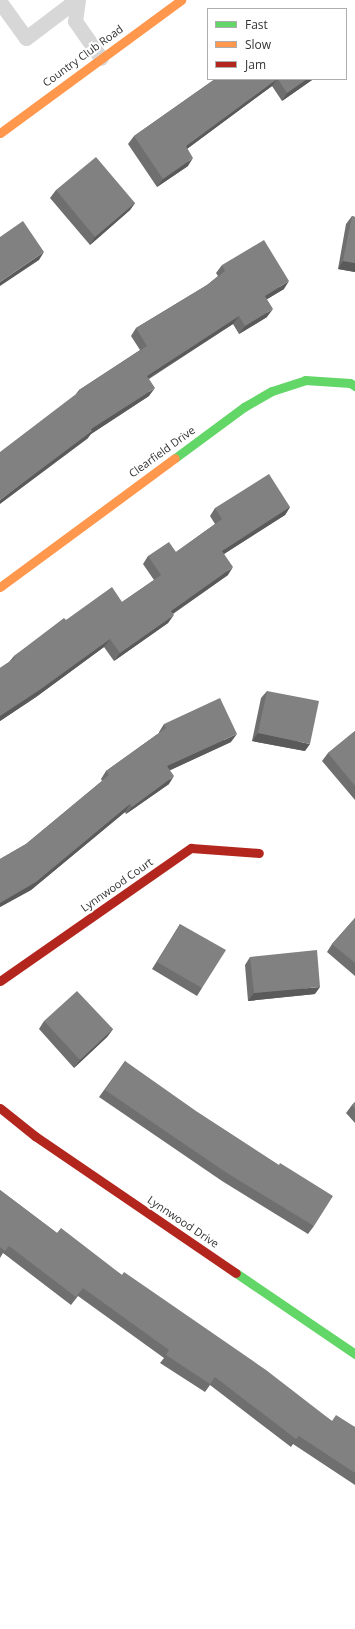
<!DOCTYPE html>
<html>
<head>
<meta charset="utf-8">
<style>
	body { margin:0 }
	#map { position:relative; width:355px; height:1629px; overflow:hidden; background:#fff; font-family:"Open Sans",sans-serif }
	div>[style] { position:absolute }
	.lane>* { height:15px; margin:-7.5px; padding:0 7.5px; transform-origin:7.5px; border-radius:7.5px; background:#d7d7d7 }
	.fast>* { height:9px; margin:-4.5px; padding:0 4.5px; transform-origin:4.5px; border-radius:4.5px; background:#63d668 }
	.slow>* { height:9px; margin:-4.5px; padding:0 4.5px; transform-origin:4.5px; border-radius:4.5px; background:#ff974d }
	.jam>* { height:9px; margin:-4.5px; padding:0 4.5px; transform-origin:4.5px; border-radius:4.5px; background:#b3261e }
	.wall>* { inset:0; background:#6f6f6f }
	.shaded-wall>* { inset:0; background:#5a5a5a }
	.building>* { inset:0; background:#818181 }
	span { translate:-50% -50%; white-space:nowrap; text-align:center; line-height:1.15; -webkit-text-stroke:4px #fff; paint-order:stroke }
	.street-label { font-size:11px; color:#333 }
	.legend { position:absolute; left:207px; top:8px; width:140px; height:72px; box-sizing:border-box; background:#fff; border:1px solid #adadad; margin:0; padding:5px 7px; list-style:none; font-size:12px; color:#333 }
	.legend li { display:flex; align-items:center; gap:8px; height:20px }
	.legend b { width:20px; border:1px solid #adadad }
</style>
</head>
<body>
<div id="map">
	<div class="lane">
		<i style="left:78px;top:0;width:21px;rotate:98deg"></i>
		<i style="left:75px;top:21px;width:45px;rotate:54.9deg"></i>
		<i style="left:0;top:2px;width:44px;rotate:54.2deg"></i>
		<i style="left:26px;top:38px;width:63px;rotate:-37.2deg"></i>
	</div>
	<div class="fast">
		<i style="left:175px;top:458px;width:86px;rotate:-36.5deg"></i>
		<i style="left:244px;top:407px;width:32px;rotate:-30deg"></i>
		<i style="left:272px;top:391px;width:35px;rotate:-18deg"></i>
		<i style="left:305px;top:380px;width:45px;rotate:3.8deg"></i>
		<i style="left:350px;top:383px;width:6px;rotate:31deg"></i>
		<i style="left:236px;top:1273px;width:144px;rotate:34.2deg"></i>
	</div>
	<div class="slow">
		<i style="left:0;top:133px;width:225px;rotate:-36.3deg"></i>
		<i style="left:0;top:587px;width:217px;rotate:-36.4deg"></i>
	</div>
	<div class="jam">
		<i style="left:0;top:981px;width:233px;rotate:-34.9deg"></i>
		<i style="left:191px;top:848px;width:68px;rotate:4.2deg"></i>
		<i style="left:0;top:1108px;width:45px;rotate:38.7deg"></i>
		<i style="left:35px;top:1136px;width:243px;rotate:34.3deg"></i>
	</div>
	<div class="wall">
		<i style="clip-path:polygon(215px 79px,313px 79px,312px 80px,282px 101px,272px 86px,187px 149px,188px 166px,157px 187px,128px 144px,134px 136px)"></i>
		<i style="clip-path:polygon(56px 190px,135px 203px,130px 210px,90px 245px,50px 198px)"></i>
		<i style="clip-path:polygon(352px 216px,355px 217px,355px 272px,338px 269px,346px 224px)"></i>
		<i style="clip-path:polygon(222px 265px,284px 289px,267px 299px,267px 317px,239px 334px,233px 324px,149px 379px,149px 396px,91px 434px,87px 439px,76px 394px,79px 390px,140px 350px,131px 336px,136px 328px,207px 285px,218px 276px,216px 273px)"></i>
		<i style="clip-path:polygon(290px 507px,285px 515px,224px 554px,228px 575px,173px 614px,168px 623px,114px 661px,104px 647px,36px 697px,0 721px,0 668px,9px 662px,14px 656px,66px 620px,122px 602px,154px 580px,143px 564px,148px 556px,176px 552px,215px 524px,210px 516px,215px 508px)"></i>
		<i style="clip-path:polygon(267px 691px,305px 751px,252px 741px,261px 698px)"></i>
		<i style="clip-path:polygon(164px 724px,231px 742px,170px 770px,169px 784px,126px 814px,125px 812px,31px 890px,0 907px,0 859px,26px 844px,102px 781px,101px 779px,106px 771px,159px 733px,159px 732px)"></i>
		<i style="clip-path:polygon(355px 731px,355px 800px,322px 761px,328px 753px)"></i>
		<i style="clip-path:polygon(355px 918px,355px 976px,327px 952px,332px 944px)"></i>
		<i style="clip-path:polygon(180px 924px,202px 988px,197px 996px,152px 969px)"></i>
		<i style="clip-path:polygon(250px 957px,315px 994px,248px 1001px,245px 965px)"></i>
		<i style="clip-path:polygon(44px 1021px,113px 1029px,107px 1037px,74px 1068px,39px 1029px)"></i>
		<i style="clip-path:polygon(125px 1061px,314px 1226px,308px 1234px,222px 1181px,99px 1097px)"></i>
		<i style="clip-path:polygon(355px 1102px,355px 1123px,346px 1113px,352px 1105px)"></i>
		<i style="clip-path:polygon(0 1190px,57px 1233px,122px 1275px,332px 1421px,355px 1427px,355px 1485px,293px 1444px,291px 1447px,210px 1385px,205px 1392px,160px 1363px,164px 1358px,78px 1296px,71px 1305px,3px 1253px,0 1258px)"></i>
	</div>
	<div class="shaded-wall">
		<i style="clip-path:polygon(277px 79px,272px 86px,180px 154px,186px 146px)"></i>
		<i style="clip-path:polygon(307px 79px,313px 79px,312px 80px,282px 101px,287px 93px)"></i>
		<i style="clip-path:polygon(193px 158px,188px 166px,157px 187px,163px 179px)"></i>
		<i style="clip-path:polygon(135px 203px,130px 210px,90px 245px,95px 237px)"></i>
		<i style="clip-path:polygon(44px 252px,39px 260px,0 286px,0 282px)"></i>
		<i style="clip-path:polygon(343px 261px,355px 263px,355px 272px,338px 269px)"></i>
		<i style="clip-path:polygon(289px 281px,284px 289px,259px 304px,265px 296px)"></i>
		<i style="clip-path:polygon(273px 309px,267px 317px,239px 334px,245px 326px)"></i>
		<i style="clip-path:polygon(239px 316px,233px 324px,141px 383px,147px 376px)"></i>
		<i style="clip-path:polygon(155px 388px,149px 396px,91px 434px,87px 439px,0 504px,0 500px,91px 429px)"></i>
		<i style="clip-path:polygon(290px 507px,285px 515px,216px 559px,222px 551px)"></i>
		<i style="clip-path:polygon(233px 567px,228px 575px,165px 619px,171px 611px)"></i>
		<i style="clip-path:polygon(174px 615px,168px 623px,114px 661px,120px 653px)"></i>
		<i style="clip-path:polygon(110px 639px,104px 647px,36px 697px,0 721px,0 716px)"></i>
		<i style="clip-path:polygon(258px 733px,310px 744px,305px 751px,252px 741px)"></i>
		<i style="clip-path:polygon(237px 734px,231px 742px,162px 774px,167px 766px)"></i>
		<i style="clip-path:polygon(174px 776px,169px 784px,126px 814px,132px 807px)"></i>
		<i style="clip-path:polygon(130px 804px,125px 812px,31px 890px,0 907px,0 903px)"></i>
		<i style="clip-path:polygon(320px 987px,315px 994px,248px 1001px,254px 993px)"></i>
		<i style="clip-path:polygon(113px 1029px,107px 1037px,74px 1068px,80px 1060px)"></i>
	</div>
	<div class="building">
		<i style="clip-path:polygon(215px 79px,277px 79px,186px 146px,193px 158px,163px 179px,134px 136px)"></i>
		<i style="clip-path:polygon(278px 79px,307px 79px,287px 93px)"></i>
		<i style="clip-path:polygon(96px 157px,135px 203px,95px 237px,56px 190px)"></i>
		<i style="clip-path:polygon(352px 216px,355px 217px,355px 263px,343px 261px)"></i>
		<i style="clip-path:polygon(23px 221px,44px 252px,0 282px,0 237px)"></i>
		<i style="clip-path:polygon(264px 240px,289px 281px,265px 296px,273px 309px,245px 326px,239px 316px,147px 376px,155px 388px,91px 429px,92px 431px,0 500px,0 452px,80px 391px,79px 390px,147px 346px,136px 328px,207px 285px,225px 271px,222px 265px)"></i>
		<i style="clip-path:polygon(269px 474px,290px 507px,222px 551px,233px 567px,171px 611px,174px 615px,120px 653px,110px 639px,41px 689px,0 716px,0 668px,15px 658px,14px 656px,64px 618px,66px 620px,112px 587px,122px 602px,161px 575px,148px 556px,169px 542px,176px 552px,222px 519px,215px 508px)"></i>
		<i style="clip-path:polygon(267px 691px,319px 701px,310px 744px,258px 733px)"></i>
		<i style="clip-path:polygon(220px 698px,237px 734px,167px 766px,174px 776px,132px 807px,130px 804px,36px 882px,0 903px,0 859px,26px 844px,109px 775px,106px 771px,166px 728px,164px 724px)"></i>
		<i style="clip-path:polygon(355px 731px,355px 786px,328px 753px)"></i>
		<i style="clip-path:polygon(355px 918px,355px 963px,332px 944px)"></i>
		<i style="clip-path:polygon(180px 924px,226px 950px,202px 988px,157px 962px)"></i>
		<i style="clip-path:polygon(317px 950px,320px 987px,254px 993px,250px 957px)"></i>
		<i style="clip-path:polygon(77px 991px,113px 1029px,80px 1060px,44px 1021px)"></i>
		<i style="clip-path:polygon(125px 1061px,196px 1111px,279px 1165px,280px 1163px,333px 1196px,314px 1226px,227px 1173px,105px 1090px)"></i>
		<i style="clip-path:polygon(355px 1102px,355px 1109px,352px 1105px)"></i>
		<i style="clip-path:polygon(0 1190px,57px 1233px,61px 1228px,122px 1275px,124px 1272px,266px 1370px,332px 1421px,336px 1415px,355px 1427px,355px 1473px,299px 1436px,296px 1439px,215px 1377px,210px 1384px,166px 1355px,169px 1350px,83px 1288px,76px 1297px,9px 1246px,5px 1251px,0 1247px)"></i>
	</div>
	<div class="street-label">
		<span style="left:83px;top:56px;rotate:-36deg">Country Club Road</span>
		<span style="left:162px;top:452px;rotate:-36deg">Clearfield Drive</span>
		<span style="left:117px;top:885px;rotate:-35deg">Lynnwood Court</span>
		<span style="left:183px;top:1222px;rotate:34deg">Lynnwood Drive</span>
	</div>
	<ul class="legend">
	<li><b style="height:5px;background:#63d668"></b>Fast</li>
	<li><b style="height:5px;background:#ff974d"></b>Slow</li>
	<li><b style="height:5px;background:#b3261e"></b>Jam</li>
	</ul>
</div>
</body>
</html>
